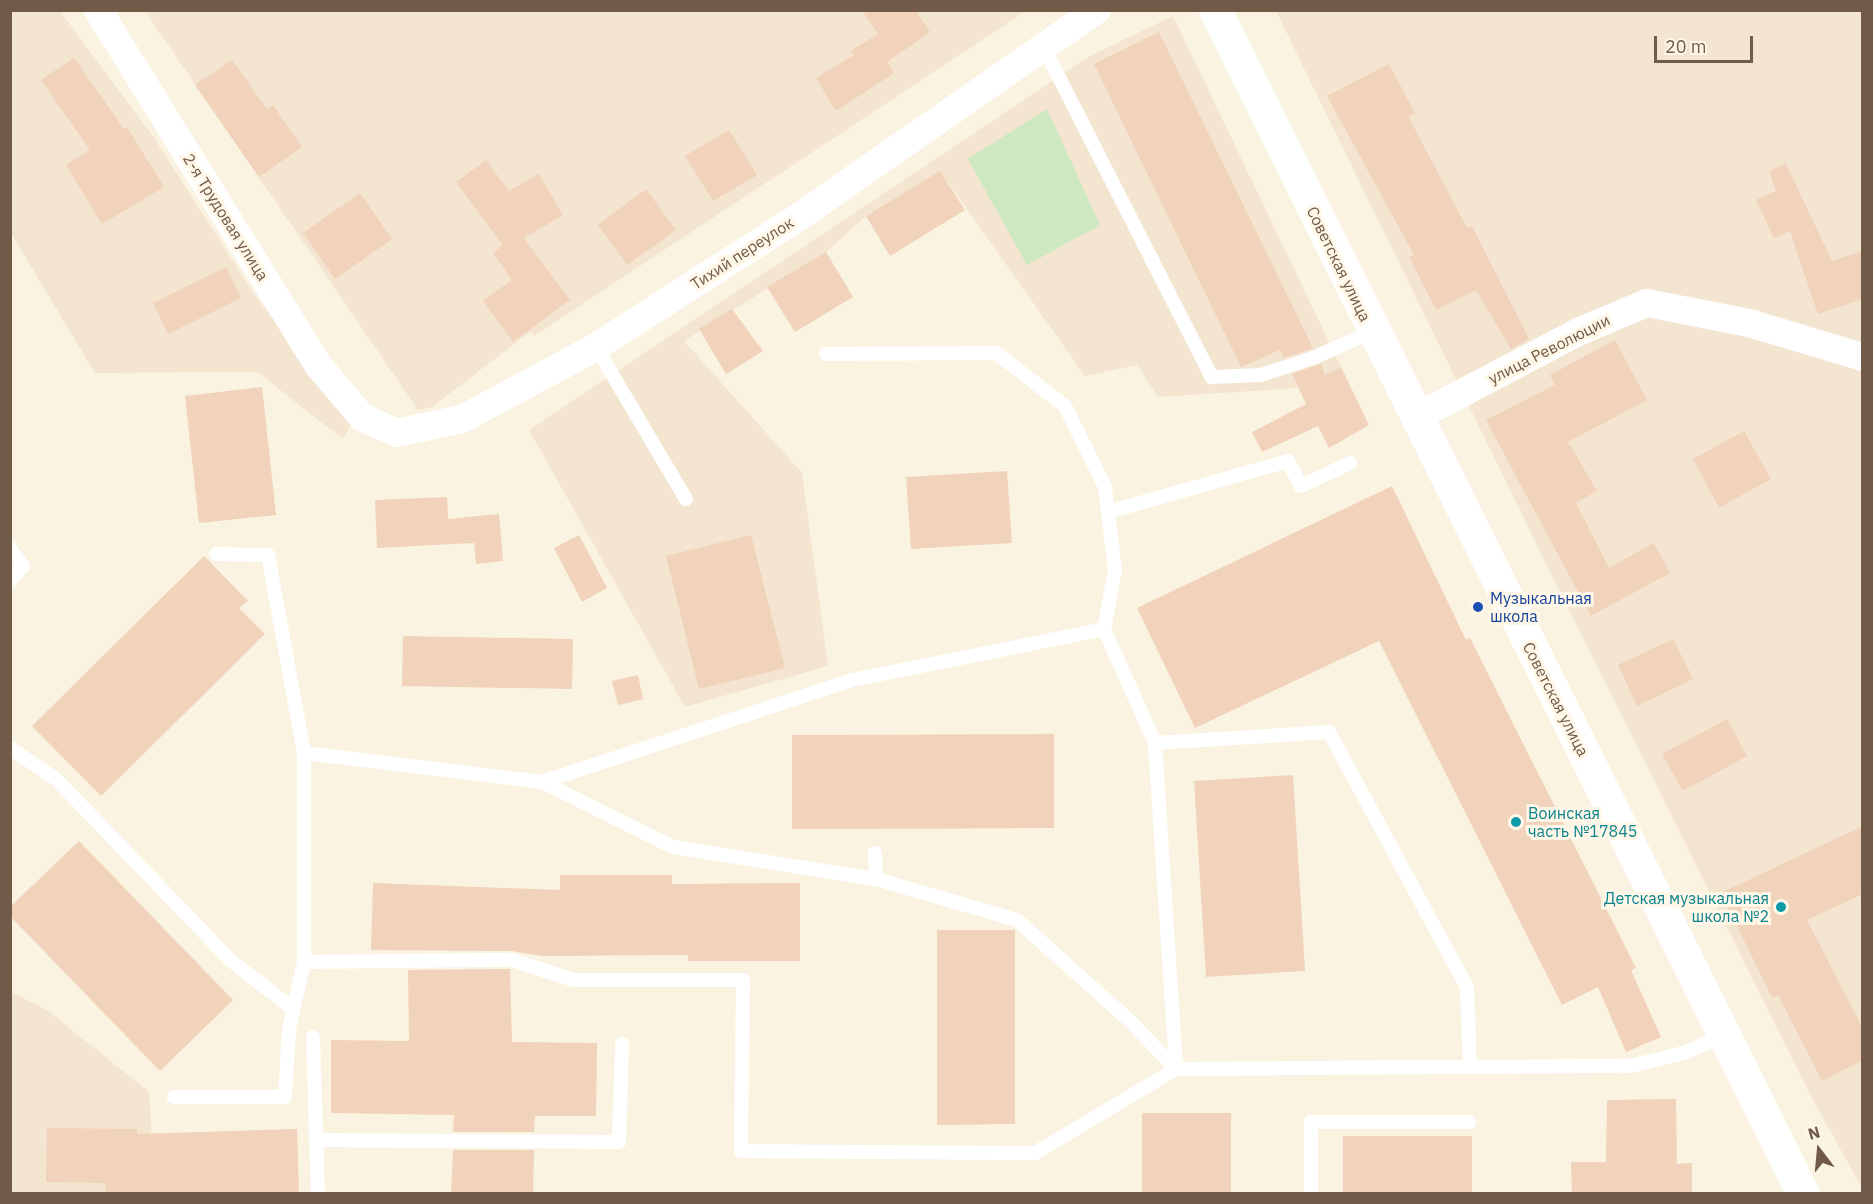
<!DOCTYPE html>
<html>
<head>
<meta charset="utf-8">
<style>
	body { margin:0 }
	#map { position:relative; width:1873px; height:1204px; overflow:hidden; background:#fbf3e1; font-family:"IBM Plex Sans",sans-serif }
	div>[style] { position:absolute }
	.residential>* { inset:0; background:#f3e5d0 }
	.green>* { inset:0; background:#cee8c1 }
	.building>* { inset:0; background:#f0d3ba }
	.service>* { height:14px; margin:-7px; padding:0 7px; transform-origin:7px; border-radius:7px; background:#fff }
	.minor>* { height:28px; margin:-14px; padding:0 14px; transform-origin:14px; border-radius:14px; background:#fff }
	.tertiary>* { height:33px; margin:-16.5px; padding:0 16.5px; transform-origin:16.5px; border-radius:16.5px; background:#fff }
	.dots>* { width:16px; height:16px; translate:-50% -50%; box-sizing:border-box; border:3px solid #fff7e7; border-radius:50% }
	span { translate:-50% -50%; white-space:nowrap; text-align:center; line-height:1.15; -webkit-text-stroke:6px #fff7e7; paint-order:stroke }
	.street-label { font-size:16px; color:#725a49 }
	.transit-label { font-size:16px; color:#164399 }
	.left { translate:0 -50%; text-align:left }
	.culture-label { font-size:16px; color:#0d838f }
	.right { translate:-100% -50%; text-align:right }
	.frame { position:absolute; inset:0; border:12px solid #725a49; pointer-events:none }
	.north { position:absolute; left:1789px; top:1120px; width:60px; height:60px; -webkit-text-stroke:4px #fff7e7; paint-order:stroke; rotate:344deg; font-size:16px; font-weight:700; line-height:24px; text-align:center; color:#725a49 }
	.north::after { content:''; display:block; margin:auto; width:21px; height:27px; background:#725a49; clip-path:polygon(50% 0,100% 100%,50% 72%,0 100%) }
	.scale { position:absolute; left:1654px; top:36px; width:99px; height:27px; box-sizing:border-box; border:3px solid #725a49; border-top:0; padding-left:8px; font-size:18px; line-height:21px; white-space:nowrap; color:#725a49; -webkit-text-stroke:4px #fff7e7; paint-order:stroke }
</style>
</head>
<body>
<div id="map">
	<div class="residential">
		<i style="clip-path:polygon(11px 11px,60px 11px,152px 135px,256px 297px,353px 421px,343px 439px,257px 372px,95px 373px,11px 233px)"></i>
		<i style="clip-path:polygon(145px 11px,1026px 11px,534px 336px,530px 332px,432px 407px,418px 410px)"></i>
		<i style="clip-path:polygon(1276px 11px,1862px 11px,1862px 1188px,1813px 1100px,1556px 584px)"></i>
		<i style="clip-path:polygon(1173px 16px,1341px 367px,1298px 388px,1158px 397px,1137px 365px,1085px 376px,940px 171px,866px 216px,826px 252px,684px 341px,802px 473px,828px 666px,685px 707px,529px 430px,1090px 56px)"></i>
		<i style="clip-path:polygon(10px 991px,48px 1011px,149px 1092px,155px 1193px,11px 1193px)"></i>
	</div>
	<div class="green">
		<i style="clip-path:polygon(1047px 109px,1100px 225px,1027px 265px,968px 159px)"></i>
	</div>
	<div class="building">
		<i style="clip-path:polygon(862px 10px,915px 10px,930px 32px,887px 62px,894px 73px,836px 111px,816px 78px,854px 55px,851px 51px,878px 34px)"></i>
		<i style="clip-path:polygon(1159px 32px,1313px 348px,1284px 358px,1280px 350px,1241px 367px,1094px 64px)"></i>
		<i style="clip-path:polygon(74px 58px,124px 129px,127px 127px,164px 187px,102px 224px,66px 165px,90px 150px,41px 80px)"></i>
		<i style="clip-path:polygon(232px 60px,267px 109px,273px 105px,302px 147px,259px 177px,195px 85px)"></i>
		<i style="clip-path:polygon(1389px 64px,1415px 113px,1408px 116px,1467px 228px,1472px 226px,1529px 339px,1511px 349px,1476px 290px,1436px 310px,1409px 257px,1414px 255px,1327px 96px)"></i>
		<i style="clip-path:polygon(729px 130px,757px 175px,713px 201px,685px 156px)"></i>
		<i style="clip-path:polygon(486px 160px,509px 191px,539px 174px,563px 215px,524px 238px,570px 300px,513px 342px,483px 301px,512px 280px,493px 253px,503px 245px,456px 182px)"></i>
		<i style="clip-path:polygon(1786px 164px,1832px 261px,1863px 251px,1863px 299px,1818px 314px,1790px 231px,1774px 238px,1756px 200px,1776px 191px,1769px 171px)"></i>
		<i style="clip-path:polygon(940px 171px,965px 210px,890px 256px,866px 216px)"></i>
		<i style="clip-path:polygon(646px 189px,676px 230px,627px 265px,598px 225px)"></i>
		<i style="clip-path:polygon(360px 193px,392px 239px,335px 279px,303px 233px)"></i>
		<i style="clip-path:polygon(826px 252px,853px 297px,795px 332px,767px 287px)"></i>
		<i style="clip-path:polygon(226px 267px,241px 298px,168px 334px,153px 303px)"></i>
		<i style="clip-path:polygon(732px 309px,763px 351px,726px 374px,699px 329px)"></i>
		<i style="clip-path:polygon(1615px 340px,1647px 400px,1568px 442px,1597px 491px,1576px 503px,1609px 568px,1654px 543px,1670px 573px,1591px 616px,1486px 420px,1555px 385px,1550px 375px)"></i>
		<i style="clip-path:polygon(1321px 364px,1325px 375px,1341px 367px,1369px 425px,1329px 448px,1318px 426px,1262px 452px,1252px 432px,1306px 404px,1292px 374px)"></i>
		<i style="clip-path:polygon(262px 387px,276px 515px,199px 523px,185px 396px)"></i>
		<i style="clip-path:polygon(1744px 431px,1771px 479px,1719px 508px,1693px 459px)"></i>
		<i style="clip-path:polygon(1007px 471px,1012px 543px,911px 549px,906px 477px)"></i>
		<i style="clip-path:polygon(1392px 486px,1466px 640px,1470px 638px,1636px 968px,1631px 970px,1661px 1037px,1626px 1052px,1598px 987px,1562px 1005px,1379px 641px,1195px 728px,1137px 608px)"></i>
		<i style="clip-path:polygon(447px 497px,448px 519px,499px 514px,503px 561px,476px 564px,474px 543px,377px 548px,375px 500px)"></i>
		<i style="clip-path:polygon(579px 535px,607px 588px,582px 602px,554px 548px)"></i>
		<i style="clip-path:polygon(751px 535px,785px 668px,699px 689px,666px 556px)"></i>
		<i style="clip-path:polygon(204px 556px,248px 601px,239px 608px,265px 634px,101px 796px,32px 726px)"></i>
		<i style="clip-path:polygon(403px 636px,573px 639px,572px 689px,402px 686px)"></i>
		<i style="clip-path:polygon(1673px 639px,1693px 679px,1637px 706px,1618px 665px)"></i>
		<i style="clip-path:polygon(638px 675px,643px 699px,618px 705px,612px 681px)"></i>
		<i style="clip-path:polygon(1727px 719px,1747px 756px,1683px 791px,1662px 754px)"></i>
		<i style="clip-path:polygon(1054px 734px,1054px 828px,792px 829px,792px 735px)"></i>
		<i style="clip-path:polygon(1293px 775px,1305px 971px,1206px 977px,1194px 781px)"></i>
		<i style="clip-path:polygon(1863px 826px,1863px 894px,1807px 920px,1863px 1029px,1863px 1060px,1822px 1081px,1778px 995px,1772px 998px,1721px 893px)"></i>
		<i style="clip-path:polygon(79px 841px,233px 1000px,160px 1071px,10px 916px,10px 907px)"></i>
		<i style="clip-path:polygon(560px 875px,672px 875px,672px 884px,800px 883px,800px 961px,688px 961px,688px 955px,542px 956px,512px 951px,371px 950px,373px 883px,560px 890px)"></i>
		<i style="clip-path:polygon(937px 930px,1015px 930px,1015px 1124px,937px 1125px)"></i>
		<i style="clip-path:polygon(510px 969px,512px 1042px,597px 1043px,596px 1116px,535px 1116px,534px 1132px,453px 1132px,454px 1115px,331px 1113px,331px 1040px,409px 1041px,408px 970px)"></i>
		<i style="clip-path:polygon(1676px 1099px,1677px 1164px,1692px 1163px,1692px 1194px,1572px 1194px,1571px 1162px,1606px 1162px,1607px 1100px)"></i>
		<i style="clip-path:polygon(1142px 1113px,1231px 1113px,1231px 1194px,1142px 1194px)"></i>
		<i style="clip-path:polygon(47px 1128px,137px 1129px,137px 1134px,297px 1129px,299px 1194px,105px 1194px,106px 1183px,46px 1182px)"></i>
		<i style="clip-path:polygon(1343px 1136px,1472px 1136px,1472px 1194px,1343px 1194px)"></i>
		<i style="clip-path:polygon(453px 1150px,534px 1150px,533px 1194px,451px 1194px)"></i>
	</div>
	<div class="service">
		<i style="left:1043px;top:46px;width:372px;rotate:63deg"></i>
		<i style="left:1212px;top:377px;width:49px;rotate:-2.3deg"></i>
		<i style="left:1261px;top:375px;width:55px;rotate:-18.1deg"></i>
		<i style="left:1313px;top:358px;width:64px;rotate:-23.8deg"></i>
		<i style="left:596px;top:347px;width:177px;rotate:59.4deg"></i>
		<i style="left:1108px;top:512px;width:187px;rotate:-15.8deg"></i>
		<i style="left:1288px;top:461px;width:28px;rotate:63deg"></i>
		<i style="left:1301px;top:486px;width:54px;rotate:-25.1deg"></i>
		<i style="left:10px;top:548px;width:22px;rotate:54deg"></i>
		<i style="left:23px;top:566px;width:19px;rotate:133deg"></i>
		<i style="left:216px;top:554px;width:52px;rotate:1.1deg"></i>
		<i style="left:268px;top:555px;width:201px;rotate:79.7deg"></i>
		<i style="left:304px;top:753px;width:209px;rotate:90deg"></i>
		<i style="left:304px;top:962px;width:208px;rotate:-0.6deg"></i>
		<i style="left:512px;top:960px;width:65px;rotate:17.9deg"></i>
		<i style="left:574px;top:980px;width:169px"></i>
		<i style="left:743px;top:980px;width:171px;rotate:90.7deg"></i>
		<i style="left:741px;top:1151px;width:294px;rotate:0.4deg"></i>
		<i style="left:1035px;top:1153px;width:164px;rotate:-30.8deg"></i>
		<i style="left:1176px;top:1069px;width:454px;rotate:-0.4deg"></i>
		<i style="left:1630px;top:1066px;width:56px;rotate:-13.5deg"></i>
		<i style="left:1684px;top:1053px;width:45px;rotate:-23.7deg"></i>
		<i style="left:1104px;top:629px;width:125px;rotate:65.9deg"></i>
		<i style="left:1155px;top:743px;width:327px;rotate:86.3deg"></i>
		<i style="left:1155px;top:743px;width:174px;rotate:-3.6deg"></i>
		<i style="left:1329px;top:732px;width:290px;rotate:61.6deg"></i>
		<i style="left:1467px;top:987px;width:80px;rotate:87.9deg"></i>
		<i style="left:10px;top:748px;width:55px;rotate:34deg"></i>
		<i style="left:56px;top:779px;width:250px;rotate:46.1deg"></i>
		<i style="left:229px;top:959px;width:81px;rotate:38deg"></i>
		<i style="left:304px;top:753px;width:240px;rotate:6.9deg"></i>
		<i style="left:542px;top:782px;width:146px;rotate:26.4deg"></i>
		<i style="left:673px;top:847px;width:206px;rotate:9deg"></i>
		<i style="left:876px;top:879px;width:147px;rotate:16.2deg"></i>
		<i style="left:1017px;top:920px;width:154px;rotate:41.8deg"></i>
		<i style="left:1132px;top:1023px;width:64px;rotate:46.3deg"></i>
		<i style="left:542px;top:782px;width:326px;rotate:-18.2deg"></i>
		<i style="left:852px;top:680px;width:257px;rotate:-11.4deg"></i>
		<i style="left:1104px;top:629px;width:60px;rotate:-79.4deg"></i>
		<i style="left:1115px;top:570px;width:84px;rotate:-96.9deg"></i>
		<i style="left:1105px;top:487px;width:90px;rotate:-116.3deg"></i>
		<i style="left:1065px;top:406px;width:87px;rotate:-142.5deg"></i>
		<i style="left:996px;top:353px;width:170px;rotate:179.7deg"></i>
		<i style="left:875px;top:853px;width:26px;rotate:88deg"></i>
		<i style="left:313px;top:1037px;width:157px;rotate:88.2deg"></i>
		<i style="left:174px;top:1097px;width:111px"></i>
		<i style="left:285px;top:1097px;width:68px;rotate:-86.6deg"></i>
		<i style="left:289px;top:1029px;width:69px;rotate:-77.4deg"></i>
		<i style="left:316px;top:1140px;width:303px;rotate:0.4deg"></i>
		<i style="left:619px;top:1142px;width:98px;rotate:-88.2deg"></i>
		<i style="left:1311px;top:1194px;width:72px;rotate:-90deg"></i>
		<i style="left:1311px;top:1122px;width:158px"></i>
	</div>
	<div class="minor">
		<i style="left:98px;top:10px;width:418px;rotate:58.2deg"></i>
		<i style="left:318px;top:365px;width:68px;rotate:49.8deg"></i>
		<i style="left:362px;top:417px;width:38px;rotate:25deg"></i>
		<i style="left:397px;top:433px;width:66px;rotate:-12.2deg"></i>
		<i style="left:462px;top:419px;width:152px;rotate:-28.2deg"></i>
		<i style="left:596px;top:347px;width:250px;rotate:-32.7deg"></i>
		<i style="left:806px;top:212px;width:354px;rotate:-34.8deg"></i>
		<i style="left:1415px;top:418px;width:184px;rotate:-27.8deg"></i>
		<i style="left:1578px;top:332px;width:75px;rotate:-22.8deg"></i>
		<i style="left:1647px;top:303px;width:104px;rotate:11.1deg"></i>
		<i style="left:1749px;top:323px;width:118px;rotate:16.7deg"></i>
	</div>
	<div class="tertiary">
		<i style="left:1215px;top:10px;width:1322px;rotate:63.59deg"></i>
	</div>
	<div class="dots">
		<i style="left:1478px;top:607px;background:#1a4fb4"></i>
		<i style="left:1516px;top:822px;background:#0f9aa8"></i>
		<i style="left:1781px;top:907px;background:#0f9aa8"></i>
	</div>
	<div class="street-label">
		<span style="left:226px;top:217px;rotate:58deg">2-я Трудовая улица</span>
		<span style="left:742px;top:253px;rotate:-33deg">Тихий переулок</span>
		<span style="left:1339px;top:264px;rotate:64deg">Советская улица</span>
		<span style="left:1549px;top:349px;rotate:-27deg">улица Революции</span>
		<span style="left:1556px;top:699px;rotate:63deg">Советская улица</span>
	</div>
	<div class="transit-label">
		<span class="left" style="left:1490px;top:607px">Музыкальная<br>школа</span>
	</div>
	<div class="culture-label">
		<span class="left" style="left:1528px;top:822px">Воинская<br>часть №17845</span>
		<span class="right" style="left:1769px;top:907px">Детская музыкальная<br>школа №2</span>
	</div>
	<div class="frame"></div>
	<div class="north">N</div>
	<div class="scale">20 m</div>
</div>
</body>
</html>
